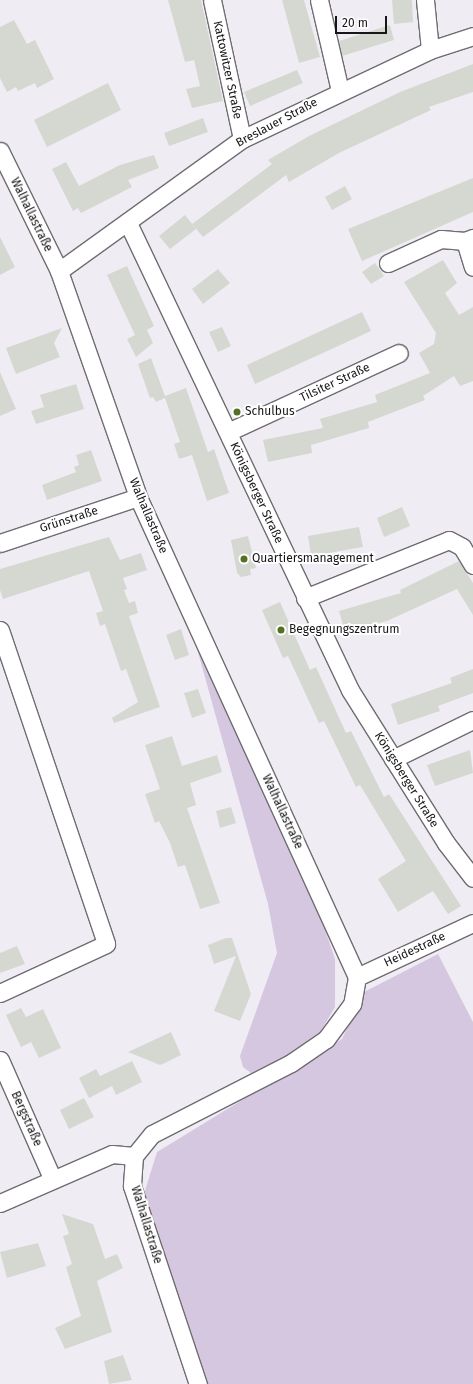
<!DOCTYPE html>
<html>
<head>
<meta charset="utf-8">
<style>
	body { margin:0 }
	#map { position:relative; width:473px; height:1384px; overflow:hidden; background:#f0ecf4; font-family:"Fira Sans",sans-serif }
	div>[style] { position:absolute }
	.green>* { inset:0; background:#d5c7e0 }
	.building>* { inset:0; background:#d5d8d1 }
	.roads { filter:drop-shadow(1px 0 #706c72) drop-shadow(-1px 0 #706c72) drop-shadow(0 1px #706c72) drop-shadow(0 -1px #706c72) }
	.minor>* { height:17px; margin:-8.5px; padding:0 8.5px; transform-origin:8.5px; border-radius:8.5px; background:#fff }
	.dots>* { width:11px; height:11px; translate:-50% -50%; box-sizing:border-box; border:2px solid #fff; border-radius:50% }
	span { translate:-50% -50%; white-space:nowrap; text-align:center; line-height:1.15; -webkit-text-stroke:4px #fff; paint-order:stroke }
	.street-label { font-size:12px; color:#161517 }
	.poi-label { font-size:12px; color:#161517 }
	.left { translate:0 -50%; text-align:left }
	.scale { position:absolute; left:335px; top:16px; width:52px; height:18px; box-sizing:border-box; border:2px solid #161517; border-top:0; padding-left:5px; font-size:12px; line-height:14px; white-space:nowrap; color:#161517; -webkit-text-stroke:3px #fff; paint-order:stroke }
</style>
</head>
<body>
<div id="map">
	<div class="green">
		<i style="clip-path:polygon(196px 645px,318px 909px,335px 959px,335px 1007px,321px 1031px,285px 1057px,251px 1073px,243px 1067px,240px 1056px,277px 953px,268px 904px)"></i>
		<i style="clip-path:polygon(438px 954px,473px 1022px,473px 1384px,205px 1384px,143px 1197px,157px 1152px,342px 1039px,364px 992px)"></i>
	</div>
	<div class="building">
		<i style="clip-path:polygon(168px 0,201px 0,223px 101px,192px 108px,186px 89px,200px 86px,194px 60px,185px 62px)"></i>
		<i style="clip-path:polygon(282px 0,304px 0,320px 57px,299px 63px)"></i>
		<i style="clip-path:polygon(392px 0,412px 0,413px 22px,394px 24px)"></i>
		<i style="clip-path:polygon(14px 20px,27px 44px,35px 40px,54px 79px,37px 88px,35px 83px,18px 91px,16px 87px,7px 92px,0 78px,0 27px)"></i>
		<i style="clip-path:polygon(390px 25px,394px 40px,342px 56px,339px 41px)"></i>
		<i style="clip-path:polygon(473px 64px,473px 92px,429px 107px,431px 110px,339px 153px,289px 182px,286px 175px,203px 237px,192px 224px,272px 164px,268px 160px,309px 136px,400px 92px)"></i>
		<i style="clip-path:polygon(297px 70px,303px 83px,250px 106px,244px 92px)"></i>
		<i style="clip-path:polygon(108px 83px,121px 110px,47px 147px,34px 120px)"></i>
		<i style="clip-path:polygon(203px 118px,208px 132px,169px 146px,164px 133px)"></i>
		<i style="clip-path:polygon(154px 155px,159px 168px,128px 180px,132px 187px,81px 213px,78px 208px,73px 211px,52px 169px,66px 162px,79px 186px,120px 165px)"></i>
		<i style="clip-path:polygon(473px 178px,473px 212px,362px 261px,348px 229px)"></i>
		<i style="clip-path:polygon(345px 186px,352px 199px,332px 210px,325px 197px)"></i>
		<i style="clip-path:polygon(185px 215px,196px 229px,170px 249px,159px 236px)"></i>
		<i style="clip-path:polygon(0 237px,15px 267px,0 275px)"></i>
		<i style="clip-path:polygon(443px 260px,457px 283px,445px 293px,459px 315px,473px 307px,473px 381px,460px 386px,454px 376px,423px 396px,425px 400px,368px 422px,369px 428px,311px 445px,312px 453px,268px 462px,263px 440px,323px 428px,320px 419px,377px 402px,375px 395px,430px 373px,419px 353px,434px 344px,436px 333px,404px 282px)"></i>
		<i style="clip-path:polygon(375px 263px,384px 276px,371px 284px,362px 272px)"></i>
		<i style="clip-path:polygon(127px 266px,154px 326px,147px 330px,153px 343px,136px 357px,127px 339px,135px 335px,107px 275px)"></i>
		<i style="clip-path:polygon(218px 269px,230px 283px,203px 304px,192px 289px)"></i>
		<i style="clip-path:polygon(362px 312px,371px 331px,255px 384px,247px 365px)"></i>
		<i style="clip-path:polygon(222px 327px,231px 346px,218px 352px,209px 332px)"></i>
		<i style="clip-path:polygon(62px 328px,54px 343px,60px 357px,16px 374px,6px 348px)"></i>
		<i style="clip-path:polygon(151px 358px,165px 396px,186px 388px,208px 452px,214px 449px,229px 493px,207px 501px,192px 455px,179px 459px,174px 444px,180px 442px,165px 398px,156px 402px,153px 397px,150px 398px,138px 364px)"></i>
		<i style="clip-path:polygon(0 372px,16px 409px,0 416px)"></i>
		<i style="clip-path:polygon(76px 384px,84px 409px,36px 424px,31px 411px,44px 407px,40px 395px)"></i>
		<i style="clip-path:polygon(91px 450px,102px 481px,47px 500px,42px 485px,76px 472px,74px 467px,79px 465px,76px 455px)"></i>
		<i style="clip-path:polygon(402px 507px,410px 526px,384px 537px,377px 518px)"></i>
		<i style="clip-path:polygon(359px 527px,363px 547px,311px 556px,308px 536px)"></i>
		<i style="clip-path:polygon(248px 536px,256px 568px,250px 569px,251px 575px,241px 577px,237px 573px,231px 540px)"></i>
		<i style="clip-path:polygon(109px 537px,120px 560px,141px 553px,147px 570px,123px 578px,127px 589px,124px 590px,129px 603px,135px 601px,138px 613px,129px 616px,160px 707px,114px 723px,112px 718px,138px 702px,126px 669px,121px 671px,105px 624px,100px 626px,96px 613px,103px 611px,89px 571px,3px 599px,0 590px,0 569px)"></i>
		<i style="clip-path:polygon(459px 561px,473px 583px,473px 615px,457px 589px,387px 621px,345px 632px,339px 611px,401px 593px,400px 590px)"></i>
		<i style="clip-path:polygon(280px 602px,310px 670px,316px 667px,346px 733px,351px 731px,384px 797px,389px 794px,461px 906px,448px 914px,433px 891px,398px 912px,378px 879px,406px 861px,360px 785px,356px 787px,324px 721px,319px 723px,288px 656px,283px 658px,262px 610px)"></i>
		<i style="clip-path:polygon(181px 629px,189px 655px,175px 660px,166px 635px)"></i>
		<i style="clip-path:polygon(473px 669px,473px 693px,438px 706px,440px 711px,398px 725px,391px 704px,452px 683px,450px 678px)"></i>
		<i style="clip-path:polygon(198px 689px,206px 713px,192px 718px,184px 693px)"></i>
		<i style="clip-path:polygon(172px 736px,182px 766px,217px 755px,222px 772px,190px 783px,196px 805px,187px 808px,220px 903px,200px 909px,185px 865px,178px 867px,170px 843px,159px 821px,155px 823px,145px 794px,160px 789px,145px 745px)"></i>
		<i style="clip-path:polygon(470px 750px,473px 773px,435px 786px,427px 765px)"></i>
		<i style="clip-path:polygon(231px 807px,236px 823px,220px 828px,216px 811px)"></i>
		<i style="clip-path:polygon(226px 938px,232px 938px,251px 994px,240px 1021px,214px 1011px,236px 956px,214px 964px,208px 945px)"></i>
		<i style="clip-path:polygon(17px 946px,25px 964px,0 973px,0 953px)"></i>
		<i style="clip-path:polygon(21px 1008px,26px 1017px,43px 1009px,61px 1048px,39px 1058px,31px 1042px,21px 1047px,6px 1015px)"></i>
		<i style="clip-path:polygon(171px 1032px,181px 1055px,167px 1062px,160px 1065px,128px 1052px)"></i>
		<i style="clip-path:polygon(132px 1061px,142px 1082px,116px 1095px,112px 1086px,89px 1098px,79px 1078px,96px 1069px,100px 1076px)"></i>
		<i style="clip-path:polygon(84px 1098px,94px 1117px,69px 1129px,60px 1110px)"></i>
		<i style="clip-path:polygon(62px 1214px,93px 1224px,105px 1259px,117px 1254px,123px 1268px,97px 1281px,112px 1332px,65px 1349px,55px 1328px,81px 1316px,66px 1267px,72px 1264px,63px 1236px,69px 1234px)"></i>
		<i style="clip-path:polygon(38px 1243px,46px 1266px,7px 1278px,0 1252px)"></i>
		<i style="clip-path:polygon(123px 1355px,132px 1380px,109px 1384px,104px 1361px)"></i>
	</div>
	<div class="roads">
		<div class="minor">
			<i style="left:212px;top:0;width:142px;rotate:77.8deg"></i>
			<i style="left:319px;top:0;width:93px;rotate:77deg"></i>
			<i style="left:425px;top:0;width:50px;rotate:84.3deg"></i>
			<i style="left:0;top:151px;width:134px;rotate:63.8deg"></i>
			<i style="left:59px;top:271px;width:239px;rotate:70.7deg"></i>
			<i style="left:138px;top:497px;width:528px;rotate:65.48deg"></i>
			<i style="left:357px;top:977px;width:27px;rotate:100deg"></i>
			<i style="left:352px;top:1004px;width:44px;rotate:126.6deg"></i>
			<i style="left:326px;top:1039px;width:42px;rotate:145.6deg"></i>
			<i style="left:291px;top:1063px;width:156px;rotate:152.9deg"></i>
			<i style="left:152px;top:1134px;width:28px;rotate:129deg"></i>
			<i style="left:134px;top:1156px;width:30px;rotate:94deg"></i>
			<i style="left:132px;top:1186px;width:209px;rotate:71.6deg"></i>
			<i style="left:128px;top:223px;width:517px;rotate:64.57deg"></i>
			<i style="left:350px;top:690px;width:181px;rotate:57.9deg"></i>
			<i style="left:446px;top:843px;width:44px;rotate:52.4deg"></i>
			<i style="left:465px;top:241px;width:27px;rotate:73deg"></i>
			<i style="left:388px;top:263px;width:58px;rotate:-24.4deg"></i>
			<i style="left:441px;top:239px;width:24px;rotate:5deg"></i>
			<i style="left:465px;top:241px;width:9px;rotate:-21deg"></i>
			<i style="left:59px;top:271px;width:226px;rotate:-35.8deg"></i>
			<i style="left:242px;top:139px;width:208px;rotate:-25.3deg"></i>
			<i style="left:430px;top:50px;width:45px;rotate:-18deg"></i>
			<i style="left:228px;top:432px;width:188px;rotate:-24.8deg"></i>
			<i style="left:0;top:543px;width:145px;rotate:-18.4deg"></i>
			<i style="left:305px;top:598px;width:155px;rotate:-21.9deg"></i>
			<i style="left:449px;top:540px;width:15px;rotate:28deg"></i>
			<i style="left:462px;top:547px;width:21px;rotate:59deg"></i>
			<i style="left:0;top:630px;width:331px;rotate:71.3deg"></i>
			<i style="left:106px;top:944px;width:117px;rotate:155.2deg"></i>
			<i style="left:393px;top:759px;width:89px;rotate:-26deg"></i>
			<i style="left:357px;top:977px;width:128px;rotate:-25deg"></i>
			<i style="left:0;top:1060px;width:129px;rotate:66.2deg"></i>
			<i style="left:0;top:1203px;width:122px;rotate:-23.6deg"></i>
			<i style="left:112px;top:1154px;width:22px;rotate:5deg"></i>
		</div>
	</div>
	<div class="dots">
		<i style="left:237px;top:412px;background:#537024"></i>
		<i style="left:244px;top:559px;background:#537024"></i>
		<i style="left:281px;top:630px;background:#537024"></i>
	</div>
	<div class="street-label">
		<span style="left:227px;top:70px;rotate:78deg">Kattowitzer Straße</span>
		<span style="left:277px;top:123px;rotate:-28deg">Breslauer Straße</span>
		<span style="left:31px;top:215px;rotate:64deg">Walhallastraße</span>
		<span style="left:335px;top:383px;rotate:-25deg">Tilsiter Straße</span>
		<span style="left:256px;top:493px;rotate:65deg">Königsberger Straße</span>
		<span style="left:148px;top:516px;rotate:67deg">Walhallastraße</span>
		<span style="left:69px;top:520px;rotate:-18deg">Grünstraße</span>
		<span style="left:406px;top:780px;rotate:58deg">Königsberger Straße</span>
		<span style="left:282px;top:812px;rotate:65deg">Walhallastraße</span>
		<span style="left:415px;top:950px;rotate:-25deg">Heidestraße</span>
		<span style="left:26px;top:1119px;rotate:66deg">Bergstraße</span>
		<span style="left:146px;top:1225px;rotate:73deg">Walhallastraße</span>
	</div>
	<div class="poi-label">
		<span class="left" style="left:245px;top:412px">Schulbus</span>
		<span class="left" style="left:252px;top:559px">Quartiersmanagement</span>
		<span class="left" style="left:289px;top:630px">Begegnungszentrum</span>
	</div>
	<div class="scale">20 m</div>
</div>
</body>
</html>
